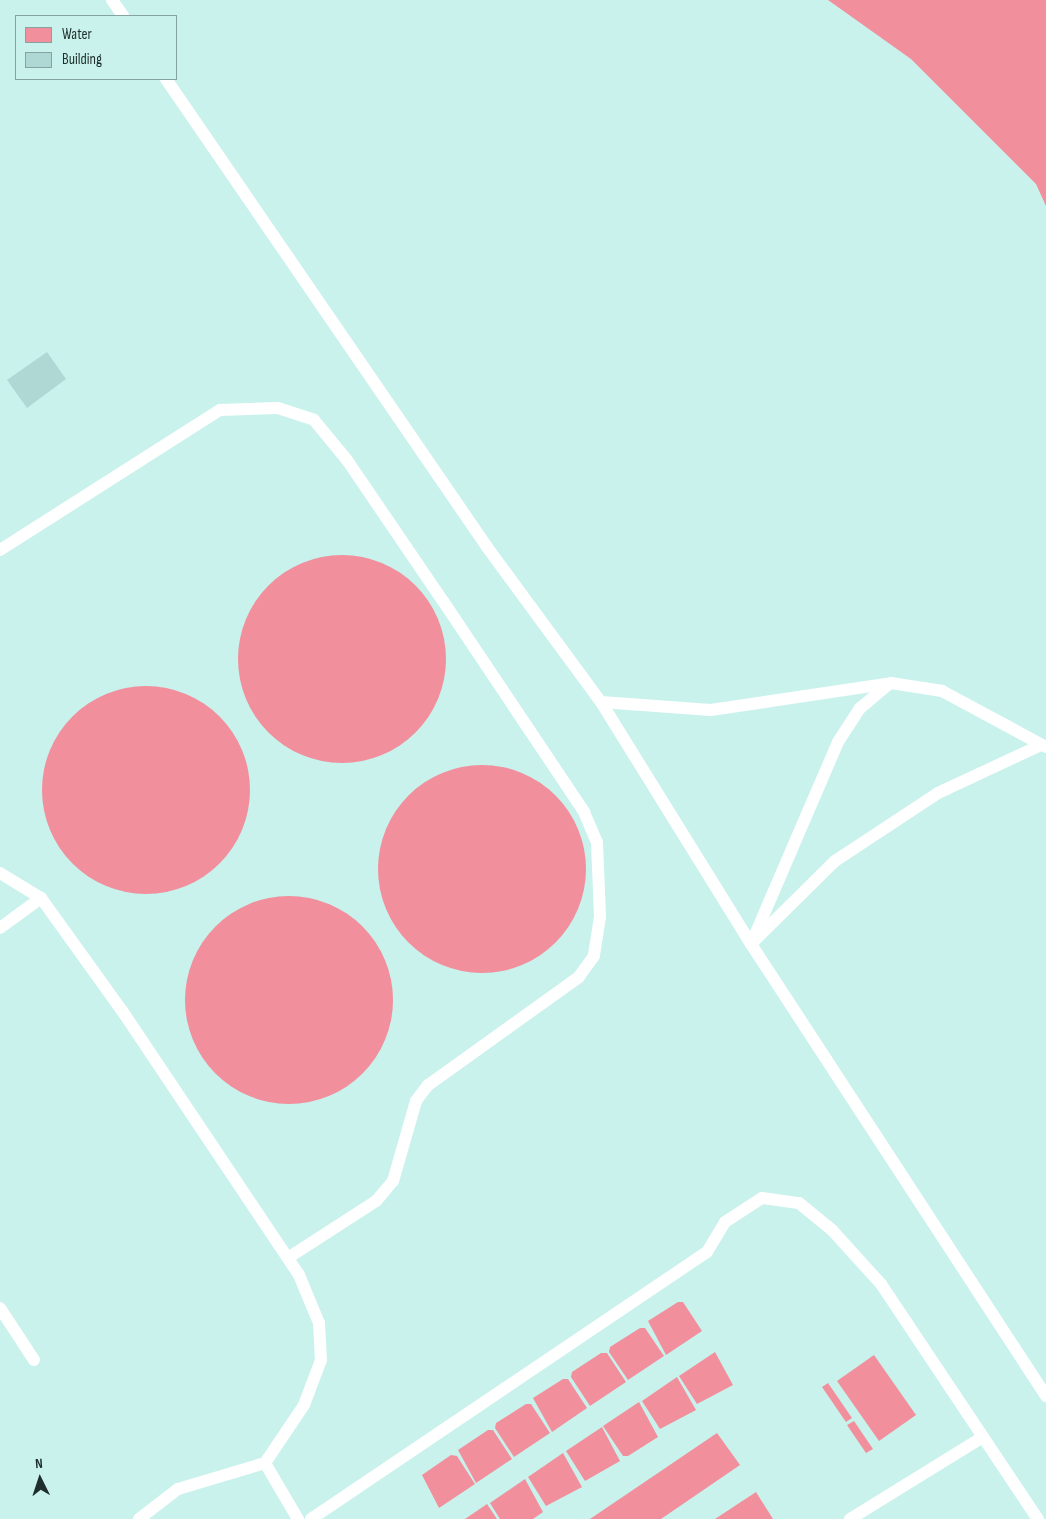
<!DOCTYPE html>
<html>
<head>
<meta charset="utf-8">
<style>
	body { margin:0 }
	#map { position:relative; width:1046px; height:1519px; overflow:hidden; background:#c9f2ed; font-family:"Sofia Sans Condensed",sans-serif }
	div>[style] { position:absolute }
	.water>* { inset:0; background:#f18f9d }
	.round { border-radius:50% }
	.building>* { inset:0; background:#afd7d3 }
	.lane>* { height:12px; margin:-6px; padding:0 6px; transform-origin:6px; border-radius:6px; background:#fff }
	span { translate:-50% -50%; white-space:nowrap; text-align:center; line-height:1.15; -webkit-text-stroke:4px #c9f2ed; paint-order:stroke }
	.legend { position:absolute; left:15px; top:15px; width:162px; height:65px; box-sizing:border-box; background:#c9f2ed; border:1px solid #85a4a0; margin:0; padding:6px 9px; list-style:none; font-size:15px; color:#1e2e2c }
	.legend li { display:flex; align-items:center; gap:10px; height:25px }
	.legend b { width:25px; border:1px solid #85a4a0 }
	.north { position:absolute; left:15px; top:1454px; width:50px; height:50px; -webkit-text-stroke:4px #c9f2ed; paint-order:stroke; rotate:356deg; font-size:14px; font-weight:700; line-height:20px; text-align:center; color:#1e2e2c }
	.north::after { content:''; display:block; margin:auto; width:18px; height:22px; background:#1e2e2c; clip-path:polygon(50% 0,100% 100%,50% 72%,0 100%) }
</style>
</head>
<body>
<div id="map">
	<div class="water">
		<i style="clip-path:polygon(828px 0,1046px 0,1046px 206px,1036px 184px,911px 59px)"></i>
		<i class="round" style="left:238px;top:555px;width:208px;height:208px"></i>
		<i class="round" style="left:42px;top:686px;width:208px;height:208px"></i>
		<i class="round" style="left:378px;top:765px;width:208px;height:208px"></i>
		<i class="round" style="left:185px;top:896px;width:208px;height:208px"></i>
		<i style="clip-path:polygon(678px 1302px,683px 1302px,702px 1331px,666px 1355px,648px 1321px)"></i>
		<i style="clip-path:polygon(640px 1328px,645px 1328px,664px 1356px,628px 1380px,609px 1352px,610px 1347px)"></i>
		<i style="clip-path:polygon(715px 1352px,733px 1385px,697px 1404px,679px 1376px)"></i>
		<i style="clip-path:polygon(601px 1353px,607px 1353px,626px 1382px,590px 1406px,571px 1377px,572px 1372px)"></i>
		<i style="clip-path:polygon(874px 1355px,916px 1415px,879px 1441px,837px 1381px)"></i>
		<i style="clip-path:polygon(677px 1377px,696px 1410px,660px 1429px,642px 1401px)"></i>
		<i style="clip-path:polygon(563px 1379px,568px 1379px,587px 1408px,552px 1432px,533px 1398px)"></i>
		<i style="clip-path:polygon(828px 1383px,852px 1418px,846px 1422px,822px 1387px)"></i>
		<i style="clip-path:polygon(639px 1402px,658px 1437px,628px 1456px,623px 1456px,603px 1426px)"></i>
		<i style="clip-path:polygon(526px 1404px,531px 1404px,550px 1433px,514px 1457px,495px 1428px,496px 1423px)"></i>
		<i style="clip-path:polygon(854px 1421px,873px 1449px,866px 1453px,847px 1425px)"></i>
		<i style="clip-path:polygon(602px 1427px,620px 1461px,585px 1481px,566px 1451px)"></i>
		<i style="clip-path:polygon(488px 1430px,493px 1430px,512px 1459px,476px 1483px,458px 1450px)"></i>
		<i style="clip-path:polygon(717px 1433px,740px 1465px,661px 1519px,590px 1519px)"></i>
		<i style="clip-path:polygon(563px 1453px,582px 1487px,546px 1506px,528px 1477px)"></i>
		<i style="clip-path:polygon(451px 1455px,457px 1456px,475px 1484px,439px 1508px,422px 1475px)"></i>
		<i style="clip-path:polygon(525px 1479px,543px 1512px,533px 1519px,500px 1519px,490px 1503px)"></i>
		<i style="clip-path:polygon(756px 1492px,773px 1519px,715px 1519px)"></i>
		<i style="clip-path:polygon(487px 1504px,497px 1519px,465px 1519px)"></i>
	</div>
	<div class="building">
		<i style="clip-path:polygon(47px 352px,66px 379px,27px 408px,7px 380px)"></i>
	</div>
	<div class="lane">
		<i style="left:112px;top:0;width:19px;rotate:55deg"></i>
		<i style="left:166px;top:79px;width:568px;rotate:55.55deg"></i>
		<i style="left:487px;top:547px;width:192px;rotate:53.7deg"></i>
		<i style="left:601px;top:702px;width:110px;rotate:4.2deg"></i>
		<i style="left:711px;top:710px;width:182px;rotate:-8.5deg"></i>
		<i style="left:891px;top:683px;width:52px;rotate:8.9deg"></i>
		<i style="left:942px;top:691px;width:118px;rotate:28.3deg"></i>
		<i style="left:0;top:550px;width:261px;rotate:-32.5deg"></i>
		<i style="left:220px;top:410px;width:58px;rotate:-2deg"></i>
		<i style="left:278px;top:408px;width:38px;rotate:18deg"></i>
		<i style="left:314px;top:420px;width:52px;rotate:50.5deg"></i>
		<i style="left:347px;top:460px;width:171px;rotate:55.8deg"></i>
		<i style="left:443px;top:601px;width:254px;rotate:56.2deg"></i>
		<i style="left:584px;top:812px;width:33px;rotate:67deg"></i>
		<i style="left:597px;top:842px;width:75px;rotate:87.7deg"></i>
		<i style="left:600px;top:917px;width:39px;rotate:99deg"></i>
		<i style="left:594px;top:956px;width:26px;rotate:126deg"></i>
		<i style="left:579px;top:977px;width:186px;rotate:144.4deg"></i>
		<i style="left:428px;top:1085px;width:20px;rotate:127deg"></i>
		<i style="left:416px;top:1101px;width:83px;rotate:106deg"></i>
		<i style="left:393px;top:1181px;width:26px;rotate:130deg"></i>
		<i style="left:376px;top:1201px;width:105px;rotate:147.1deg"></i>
		<i style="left:889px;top:684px;width:38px;rotate:140deg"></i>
		<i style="left:860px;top:708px;width:40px;rotate:122.9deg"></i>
		<i style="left:838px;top:742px;width:220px;rotate:113.3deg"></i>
		<i style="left:751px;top:944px;width:540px;rotate:56.87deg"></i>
		<i style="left:601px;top:702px;width:285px;rotate:58.2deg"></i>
		<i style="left:751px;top:944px;width:118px;rotate:-44.7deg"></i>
		<i style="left:835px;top:861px;width:123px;rotate:-33.4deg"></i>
		<i style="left:938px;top:793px;width:114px;rotate:-25deg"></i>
		<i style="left:0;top:873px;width:48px;rotate:31.4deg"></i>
		<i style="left:41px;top:898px;width:140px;rotate:54.3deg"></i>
		<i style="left:123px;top:1012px;width:316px;rotate:56.2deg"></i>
		<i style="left:299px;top:1275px;width:52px;rotate:67.4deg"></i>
		<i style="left:319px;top:1323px;width:37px;rotate:87deg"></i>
		<i style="left:321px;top:1360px;width:48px;rotate:110.7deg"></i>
		<i style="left:304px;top:1405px;width:70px;rotate:123.9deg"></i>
		<i style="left:265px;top:1463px;width:65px;rotate:59.5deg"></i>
		<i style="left:0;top:928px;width:51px;rotate:-36.2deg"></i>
		<i style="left:0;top:1308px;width:62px;rotate:56.8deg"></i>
		<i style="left:139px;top:1519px;width:49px;rotate:-37.6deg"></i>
		<i style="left:178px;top:1489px;width:91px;rotate:-16.6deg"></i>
		<i style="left:311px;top:1519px;width:478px;rotate:-34deg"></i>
		<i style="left:707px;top:1252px;width:35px;rotate:-59deg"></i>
		<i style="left:725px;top:1222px;width:44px;rotate:-33deg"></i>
		<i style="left:762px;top:1198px;width:37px;rotate:8deg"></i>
		<i style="left:799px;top:1203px;width:43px;rotate:39.3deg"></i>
		<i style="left:832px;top:1230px;width:73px;rotate:47.8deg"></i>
		<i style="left:881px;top:1284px;width:283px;rotate:56.3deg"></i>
		<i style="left:850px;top:1519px;width:154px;rotate:-31.7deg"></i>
	</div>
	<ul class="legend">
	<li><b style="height:14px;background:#f18f9d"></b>Water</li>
	<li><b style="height:14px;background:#afd7d3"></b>Building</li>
	</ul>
	<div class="north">N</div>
</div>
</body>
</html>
